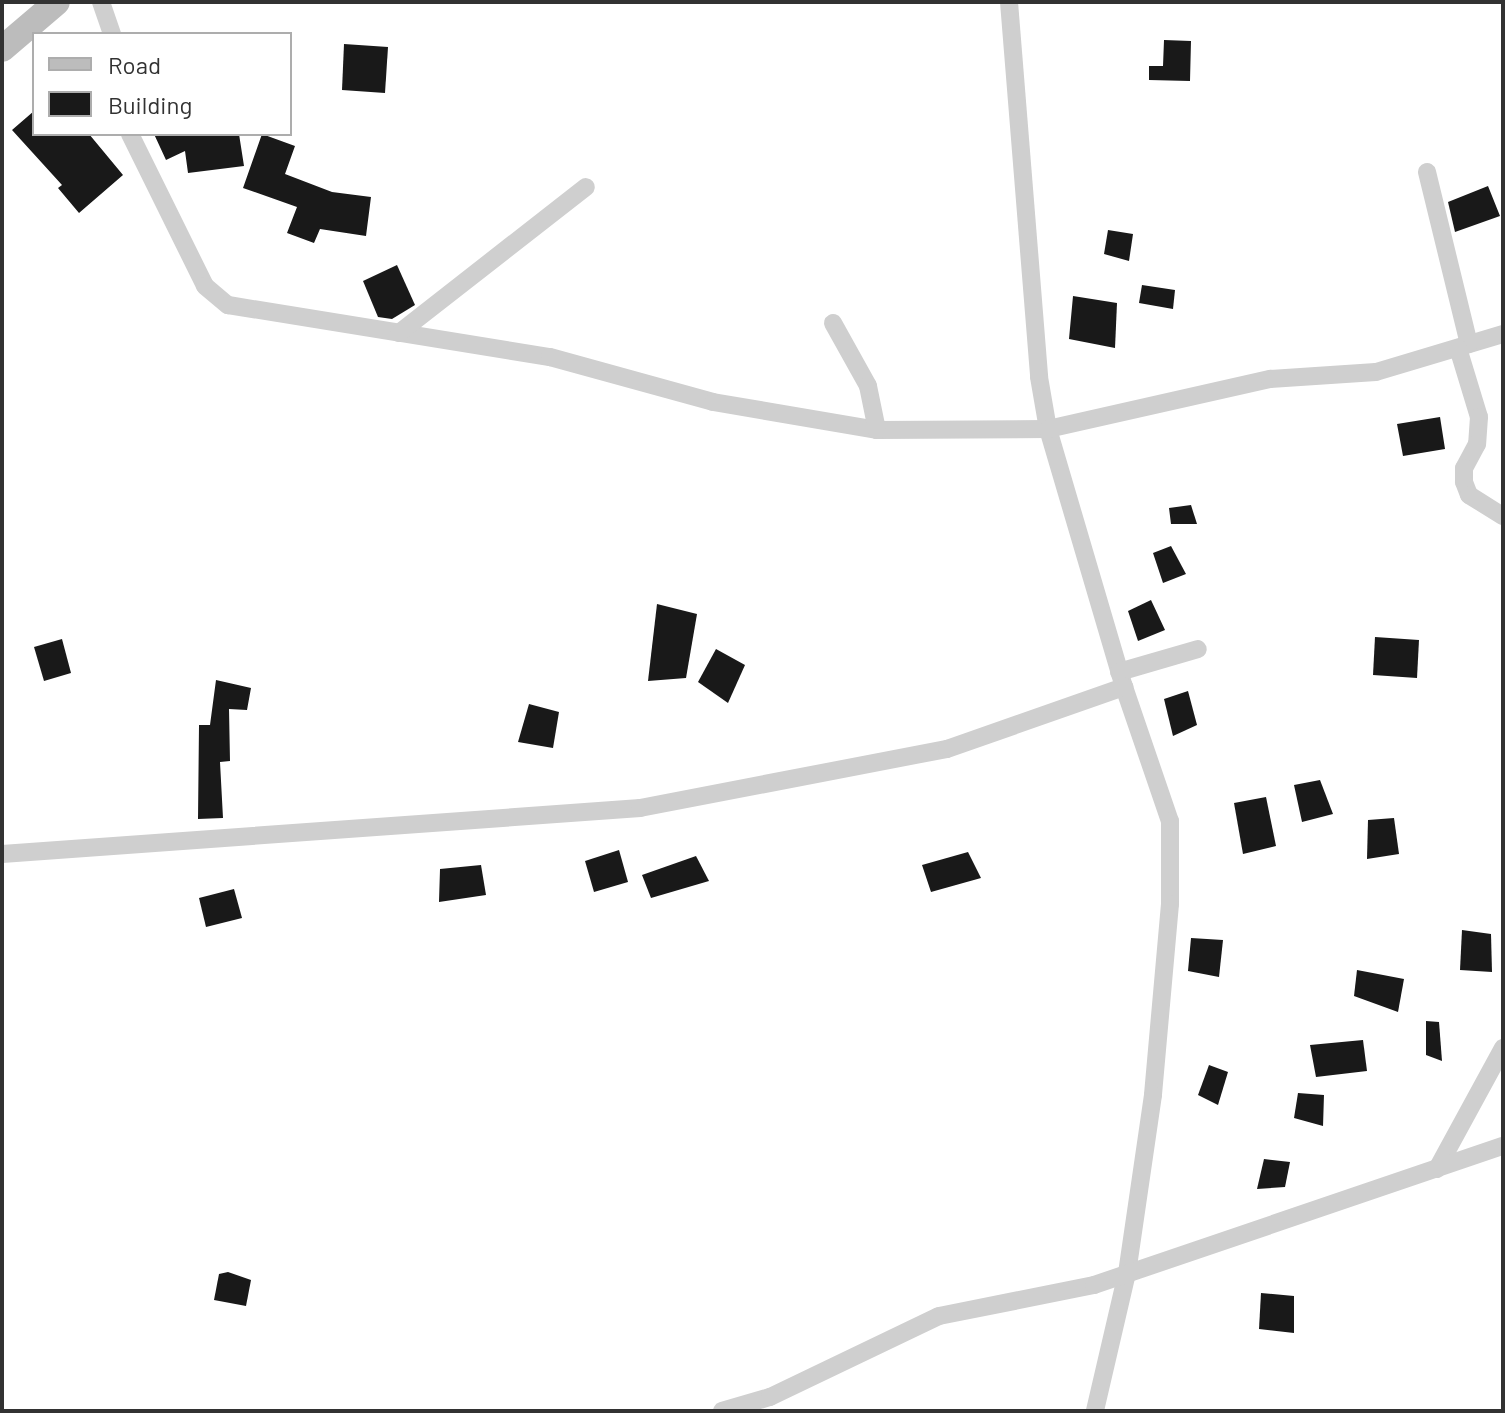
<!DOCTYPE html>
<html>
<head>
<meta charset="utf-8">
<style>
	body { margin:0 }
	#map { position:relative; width:1505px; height:1413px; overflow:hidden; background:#fff; font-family:Barlow,sans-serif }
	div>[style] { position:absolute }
	.building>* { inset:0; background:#191919 }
	.street>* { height:18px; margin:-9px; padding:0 9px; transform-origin:9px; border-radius:9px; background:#cfcfcf }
	.secondary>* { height:26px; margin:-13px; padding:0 13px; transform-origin:13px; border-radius:13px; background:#bcbcbc }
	span { translate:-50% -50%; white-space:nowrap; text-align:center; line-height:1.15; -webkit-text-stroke:8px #fff; paint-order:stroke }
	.frame { position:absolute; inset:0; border:4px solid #323232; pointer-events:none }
	.legend { position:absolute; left:32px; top:32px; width:260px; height:104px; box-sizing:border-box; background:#fff; border:2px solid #adadad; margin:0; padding:10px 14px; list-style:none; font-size:24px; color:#323232 }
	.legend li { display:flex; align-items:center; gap:16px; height:40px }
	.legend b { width:40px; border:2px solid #adadad }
</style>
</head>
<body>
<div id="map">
	<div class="building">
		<i style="clip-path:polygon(1164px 40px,1191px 41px,1190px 81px,1149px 80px,1149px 66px,1163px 66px)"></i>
		<i style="clip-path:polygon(344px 44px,388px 47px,385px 93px,342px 90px)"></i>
		<i style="clip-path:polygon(34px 111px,34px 134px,89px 134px,123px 175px,79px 213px,58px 188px,62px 185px,12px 130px)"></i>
		<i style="clip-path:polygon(154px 134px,239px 134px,244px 166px,188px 173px,185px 151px,166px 160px)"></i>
		<i style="clip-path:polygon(262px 134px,295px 146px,285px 174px,332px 192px,371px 197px,366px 236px,320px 229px,314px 243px,287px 233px,297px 207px,243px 188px)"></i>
		<i style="clip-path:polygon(1488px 186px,1500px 216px,1455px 232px,1448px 202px)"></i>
		<i style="clip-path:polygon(1108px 230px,1133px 234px,1129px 261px,1104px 254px)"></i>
		<i style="clip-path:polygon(397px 265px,415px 305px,392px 319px,378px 317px,363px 281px)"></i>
		<i style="clip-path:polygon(1142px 285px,1175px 290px,1173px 309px,1139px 303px)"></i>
		<i style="clip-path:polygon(1073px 296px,1117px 303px,1115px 348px,1069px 339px)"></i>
		<i style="clip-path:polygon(1440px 417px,1445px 449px,1403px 456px,1397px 424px)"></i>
		<i style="clip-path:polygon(1191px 505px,1197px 524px,1171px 524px,1169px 508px)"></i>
		<i style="clip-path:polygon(1171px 546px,1186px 574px,1163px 583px,1153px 553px)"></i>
		<i style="clip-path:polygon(1151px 600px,1165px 630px,1138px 641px,1128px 611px)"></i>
		<i style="clip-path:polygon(657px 604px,697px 614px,686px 678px,648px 681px)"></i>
		<i style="clip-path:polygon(1375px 637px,1419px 640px,1417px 678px,1373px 675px)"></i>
		<i style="clip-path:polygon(62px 639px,71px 673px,44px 681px,34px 647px)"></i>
		<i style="clip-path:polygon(716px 649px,745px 665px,728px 703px,698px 682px)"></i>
		<i style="clip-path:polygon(216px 680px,251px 688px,247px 710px,229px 709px,230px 761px,220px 762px,223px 818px,198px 819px,199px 725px,210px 725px)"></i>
		<i style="clip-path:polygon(1188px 691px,1197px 725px,1173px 736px,1164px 699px)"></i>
		<i style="clip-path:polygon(529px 704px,559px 712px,553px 748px,518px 742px)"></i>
		<i style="clip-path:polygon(1320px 780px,1333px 814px,1302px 822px,1294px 785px)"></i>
		<i style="clip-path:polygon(1266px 797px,1276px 846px,1243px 854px,1234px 803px)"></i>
		<i style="clip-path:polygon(1394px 818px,1399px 854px,1367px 859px,1368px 820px)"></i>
		<i style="clip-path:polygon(619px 850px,628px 882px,594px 892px,585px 861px)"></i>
		<i style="clip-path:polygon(968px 852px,981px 878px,931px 892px,922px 865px)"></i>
		<i style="clip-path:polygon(696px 856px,709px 881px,651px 898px,642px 875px)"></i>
		<i style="clip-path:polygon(481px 865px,486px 895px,439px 902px,440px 869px)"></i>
		<i style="clip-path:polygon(234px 889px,242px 918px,206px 927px,199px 898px)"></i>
		<i style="clip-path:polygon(1462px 930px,1491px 934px,1492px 972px,1460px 970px)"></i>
		<i style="clip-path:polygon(1191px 938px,1223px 940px,1219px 977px,1188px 971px)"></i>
		<i style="clip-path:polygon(1357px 970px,1404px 979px,1398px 1012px,1354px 996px)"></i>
		<i style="clip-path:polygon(1426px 1021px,1439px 1022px,1442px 1061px,1426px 1055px)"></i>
		<i style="clip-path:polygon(1363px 1040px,1367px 1071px,1316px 1077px,1310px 1045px)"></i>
		<i style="clip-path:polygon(1209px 1065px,1228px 1072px,1218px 1105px,1198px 1095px)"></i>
		<i style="clip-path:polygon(1298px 1093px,1324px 1095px,1323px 1126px,1294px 1118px)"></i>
		<i style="clip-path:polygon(1264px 1159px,1290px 1162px,1285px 1187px,1257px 1189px)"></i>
		<i style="clip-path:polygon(228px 1272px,251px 1280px,246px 1306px,214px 1300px,219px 1274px)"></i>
		<i style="clip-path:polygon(1261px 1293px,1294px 1296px,1294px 1333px,1259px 1329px)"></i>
	</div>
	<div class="street">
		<i style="left:101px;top:2px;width:34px;rotate:71deg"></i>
		<i style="left:1009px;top:2px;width:376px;rotate:85.4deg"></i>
		<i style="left:1039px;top:377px;width:53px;rotate:80.2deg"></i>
		<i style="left:1048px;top:429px;width:269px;rotate:73.6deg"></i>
		<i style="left:1124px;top:687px;width:142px;rotate:71.1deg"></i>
		<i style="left:1170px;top:821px;width:83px;rotate:90deg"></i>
		<i style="left:1170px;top:904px;width:192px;rotate:95.1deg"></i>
		<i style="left:1153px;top:1095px;width:180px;rotate:98.3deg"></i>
		<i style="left:1127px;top:1273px;width:142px;rotate:103.1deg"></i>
		<i style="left:130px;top:134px;width:169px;rotate:63.7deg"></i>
		<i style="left:205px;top:286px;width:30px;rotate:40deg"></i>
		<i style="left:228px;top:305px;width:326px;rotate:9.2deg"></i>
		<i style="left:550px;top:357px;width:169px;rotate:15.4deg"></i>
		<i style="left:713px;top:402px;width:166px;rotate:9.7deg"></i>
		<i style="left:877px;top:430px;width:171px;rotate:-0.3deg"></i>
		<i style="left:1048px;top:429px;width:228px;rotate:-12.7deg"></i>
		<i style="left:1270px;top:379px;width:106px;rotate:-3.8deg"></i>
		<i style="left:1376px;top:372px;width:133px;rotate:-16.7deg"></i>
		<i style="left:1427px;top:172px;width:177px;rotate:76.3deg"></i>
		<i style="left:833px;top:323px;width:72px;rotate:60.9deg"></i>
		<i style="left:868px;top:386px;width:45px;rotate:78.4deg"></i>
		<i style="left:399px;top:333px;width:237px;rotate:-38deg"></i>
		<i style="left:1458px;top:348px;width:72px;rotate:73.1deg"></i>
		<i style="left:1479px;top:417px;width:27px;rotate:94deg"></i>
		<i style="left:1477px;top:444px;width:27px;rotate:118deg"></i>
		<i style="left:1464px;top:468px;width:14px;rotate:90deg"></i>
		<i style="left:1464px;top:482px;width:14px;rotate:69deg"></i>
		<i style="left:1469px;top:495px;width:40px;rotate:32deg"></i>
		<i style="left:1119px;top:672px;width:82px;rotate:-16.2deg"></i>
		<i style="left:2px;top:854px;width:640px;rotate:-4.12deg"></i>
		<i style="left:640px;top:808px;width:313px;rotate:-10.9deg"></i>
		<i style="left:947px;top:749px;width:188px;rotate:-19.3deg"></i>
		<i style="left:1437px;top:1169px;width:138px;rotate:-61.4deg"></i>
		<i style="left:722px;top:1411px;width:50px;rotate:-16.3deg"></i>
		<i style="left:770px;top:1397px;width:187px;rotate:-25.6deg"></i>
		<i style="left:939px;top:1316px;width:158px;rotate:-11.3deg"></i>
		<i style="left:1094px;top:1285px;width:432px;rotate:-18.8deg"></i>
	</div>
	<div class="secondary">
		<i style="left:2px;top:49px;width:72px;rotate:-40.5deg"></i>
	</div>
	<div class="frame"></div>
	<ul class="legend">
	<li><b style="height:10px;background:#bcbcbc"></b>Road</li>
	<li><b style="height:22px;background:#191919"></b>Building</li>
	</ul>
</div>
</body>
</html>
